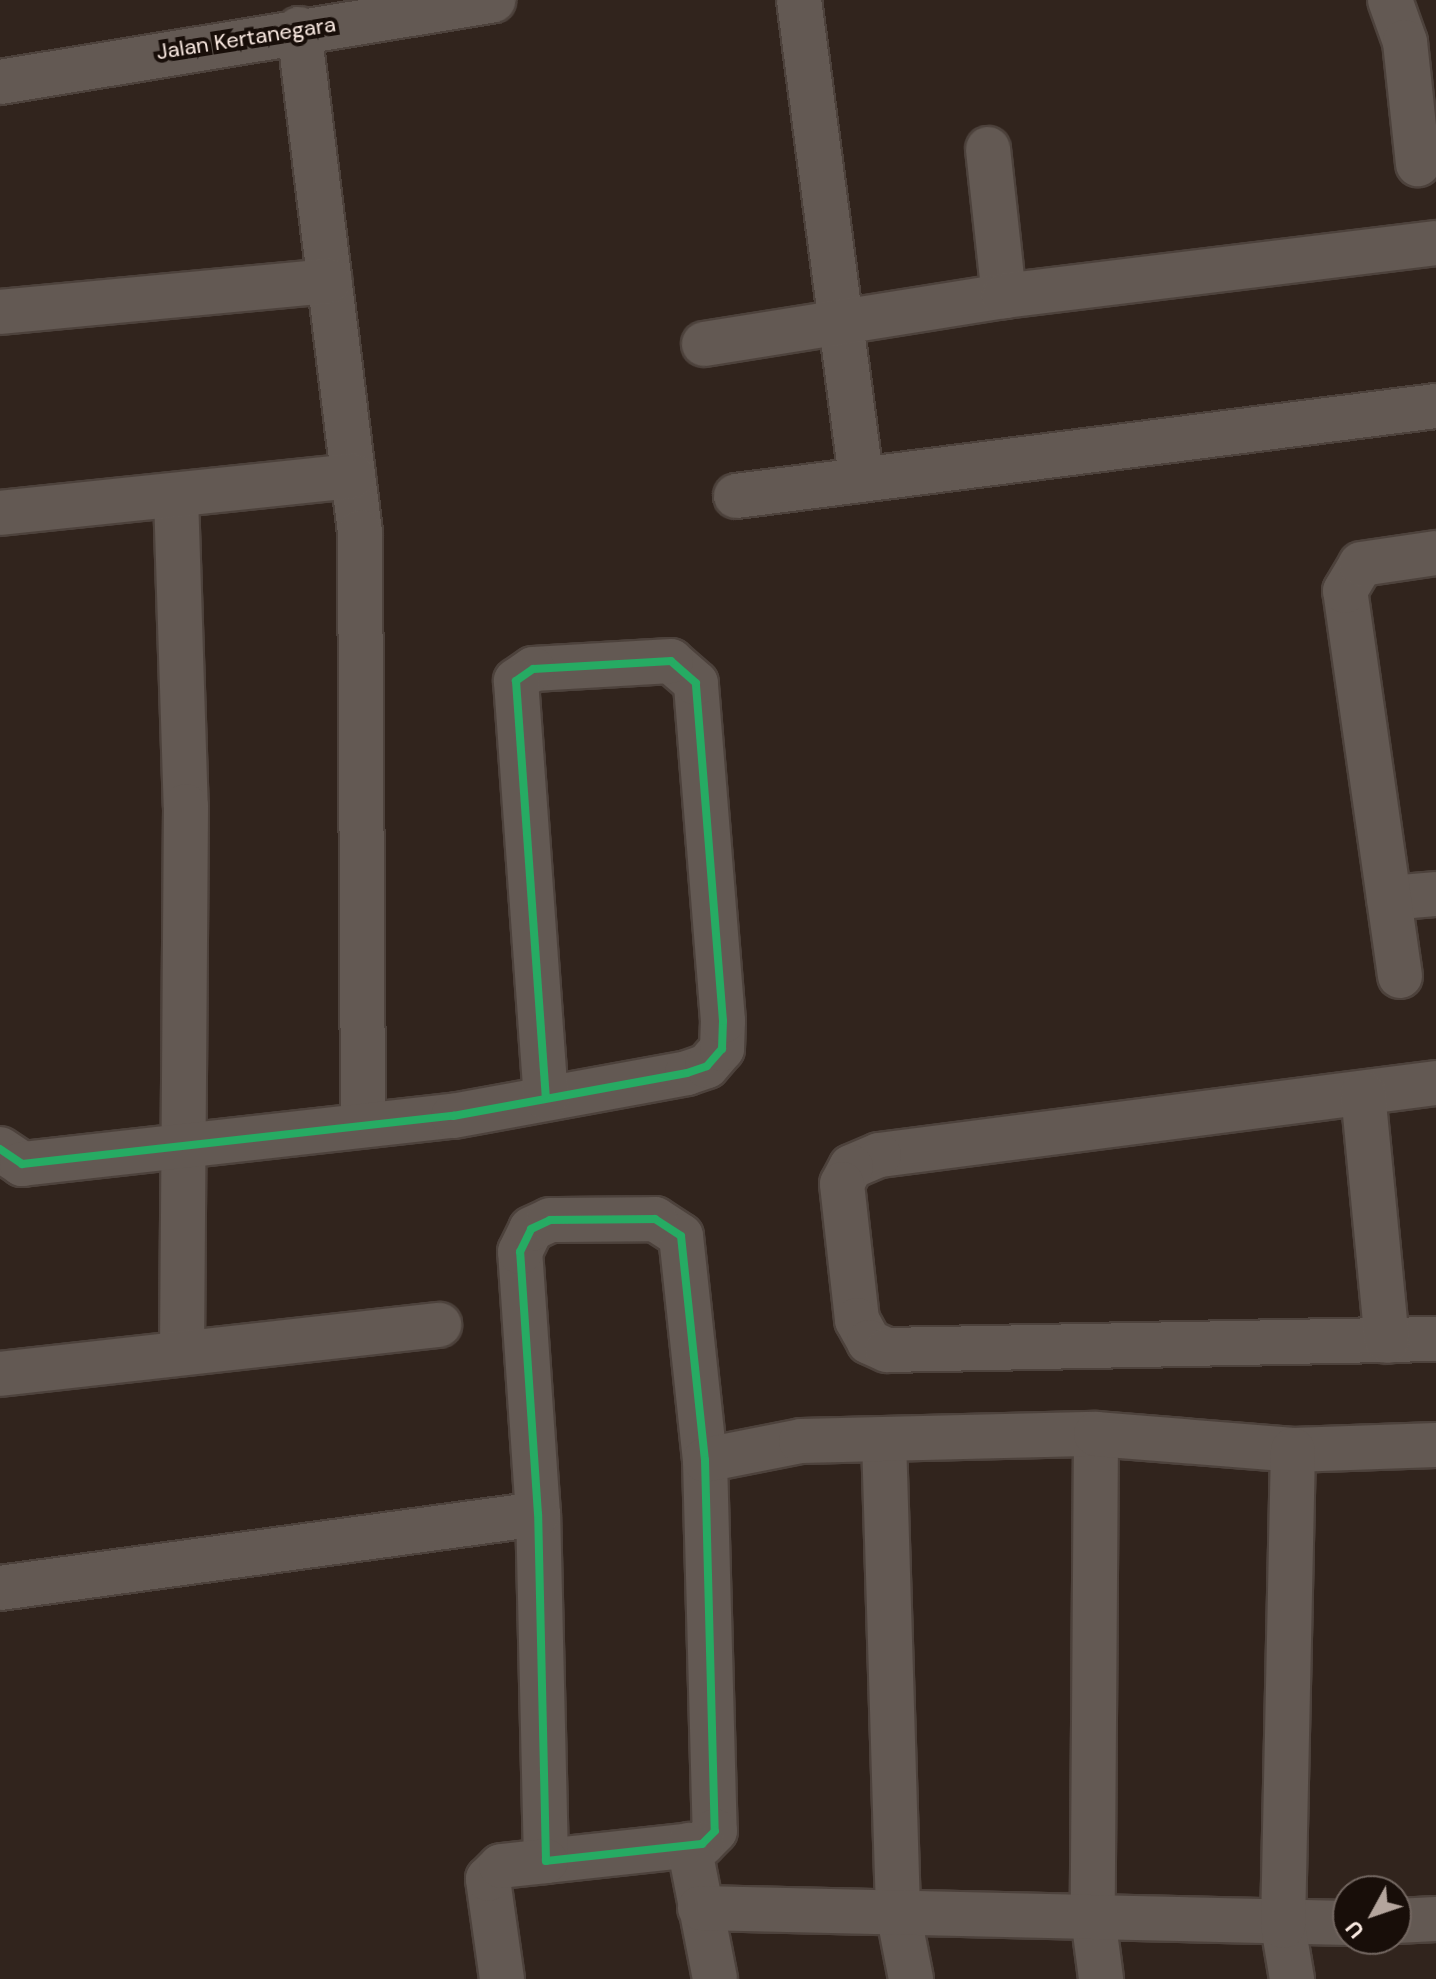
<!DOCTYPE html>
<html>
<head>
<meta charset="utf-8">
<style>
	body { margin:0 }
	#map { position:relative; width:1436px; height:1979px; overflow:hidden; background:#31241d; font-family:"DM Sans",sans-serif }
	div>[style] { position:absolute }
	.roads { filter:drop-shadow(2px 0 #4d423c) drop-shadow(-2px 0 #4d423c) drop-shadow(0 2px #4d423c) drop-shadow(0 -2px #4d423c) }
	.minor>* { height:44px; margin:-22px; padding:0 22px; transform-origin:22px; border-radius:22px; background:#635953 }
	.cycleway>* { height:8px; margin:-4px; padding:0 4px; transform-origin:4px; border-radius:4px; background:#26ab63 }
	span { translate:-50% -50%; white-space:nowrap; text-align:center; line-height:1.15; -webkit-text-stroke:8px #180e09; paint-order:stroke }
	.street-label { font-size:22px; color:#faeae2 }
	.north { position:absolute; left:1332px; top:1875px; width:80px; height:80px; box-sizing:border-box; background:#180e09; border:2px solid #726660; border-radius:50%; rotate:230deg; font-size:22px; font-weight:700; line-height:32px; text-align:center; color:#faeae2 }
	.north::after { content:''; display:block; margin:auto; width:28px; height:36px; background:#b4a59d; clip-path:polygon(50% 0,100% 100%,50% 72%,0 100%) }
</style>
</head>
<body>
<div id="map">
	<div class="roads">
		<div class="minor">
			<i style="left:799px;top:0;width:484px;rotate:82.6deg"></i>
			<i style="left:1390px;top:0;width:45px;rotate:70.3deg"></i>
			<i style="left:1405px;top:42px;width:123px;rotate:83.9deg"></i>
			<i style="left:299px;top:29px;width:507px;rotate:83.09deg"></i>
			<i style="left:360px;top:532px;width:592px;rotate:89.71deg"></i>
			<i style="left:0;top:82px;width:500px;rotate:-9.4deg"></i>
			<i style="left:988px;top:149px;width:148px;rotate:83.8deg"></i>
			<i style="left:0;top:312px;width:331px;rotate:-5.4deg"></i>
			<i style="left:704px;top:344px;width:304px;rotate:-9.1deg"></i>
			<i style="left:1004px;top:296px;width:435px;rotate:-7deg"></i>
			<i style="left:176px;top:496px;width:310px;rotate:88.2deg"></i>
			<i style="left:186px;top:806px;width:546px;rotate:90.42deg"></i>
			<i style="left:736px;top:496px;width:706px;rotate:-7.33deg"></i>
			<i style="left:0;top:513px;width:355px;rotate:-6deg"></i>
			<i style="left:1389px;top:898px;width:47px;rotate:-4.9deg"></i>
			<i style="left:1400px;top:976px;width:389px;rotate:-98.1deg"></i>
			<i style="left:1345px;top:591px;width:31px;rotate:-59deg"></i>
			<i style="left:1361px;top:564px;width:76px;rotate:-8.3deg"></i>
			<i style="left:1436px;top:1083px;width:562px;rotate:172.63deg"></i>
			<i style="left:879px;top:1155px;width:30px;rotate:157deg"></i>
			<i style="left:851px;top:1167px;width:19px;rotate:118deg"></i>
			<i style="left:842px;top:1184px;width:137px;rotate:83.7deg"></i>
			<i style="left:857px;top:1320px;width:25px;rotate:61deg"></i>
			<i style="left:869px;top:1342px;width:20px;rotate:24deg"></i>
			<i style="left:887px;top:1350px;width:549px;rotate:-1.15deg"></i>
			<i style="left:1363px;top:1093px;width:249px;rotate:84.5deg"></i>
			<i style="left:0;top:1149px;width:27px;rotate:34deg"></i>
			<i style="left:22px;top:1164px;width:434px;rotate:-6.4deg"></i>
			<i style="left:453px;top:1116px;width:238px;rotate:-10.4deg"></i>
			<i style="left:687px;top:1073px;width:21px;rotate:-19deg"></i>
			<i style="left:707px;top:1066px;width:23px;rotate:-49deg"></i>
			<i style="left:722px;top:1049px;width:28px;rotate:-88deg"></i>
			<i style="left:723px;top:1021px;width:339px;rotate:-94.6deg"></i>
			<i style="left:696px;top:683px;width:33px;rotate:-139deg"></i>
			<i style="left:671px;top:661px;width:138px;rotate:176.7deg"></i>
			<i style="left:533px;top:669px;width:21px;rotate:145deg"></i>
			<i style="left:516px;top:681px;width:418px;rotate:85.9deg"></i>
			<i style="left:655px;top:1219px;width:31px;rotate:33deg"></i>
			<i style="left:681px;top:1236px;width:225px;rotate:83.9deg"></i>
			<i style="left:705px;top:1460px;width:371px;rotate:88.5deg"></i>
			<i style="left:715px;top:1831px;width:18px;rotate:135deg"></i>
			<i style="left:702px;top:1844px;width:157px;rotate:173.8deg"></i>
			<i style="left:546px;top:1861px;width:347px;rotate:-91.3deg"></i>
			<i style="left:538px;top:1514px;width:263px;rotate:-93.9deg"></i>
			<i style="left:520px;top:1252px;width:25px;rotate:-64deg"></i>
			<i style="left:531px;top:1229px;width:21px;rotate:-25deg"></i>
			<i style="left:550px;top:1220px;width:105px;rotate:-0.5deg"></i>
			<i style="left:0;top:1374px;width:442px;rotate:-6.4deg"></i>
			<i style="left:1096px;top:1434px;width:483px;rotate:90.4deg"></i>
			<i style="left:1093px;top:1917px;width:63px;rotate:82.6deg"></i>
			<i style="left:884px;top:1439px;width:473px;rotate:88.3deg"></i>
			<i style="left:898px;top:1912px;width:68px;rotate:79deg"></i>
			<i style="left:705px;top:1460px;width:98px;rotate:-11.2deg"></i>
			<i style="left:801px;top:1441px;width:295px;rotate:-1.4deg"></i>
			<i style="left:1096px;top:1434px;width:198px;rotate:4.6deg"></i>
			<i style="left:1293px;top:1450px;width:143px;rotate:-2deg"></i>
			<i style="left:0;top:1588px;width:543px;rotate:-7.83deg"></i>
			<i style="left:689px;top:1845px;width:136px;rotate:79deg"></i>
			<i style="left:700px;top:1908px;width:648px;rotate:1.33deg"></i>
			<i style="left:1396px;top:1921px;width:40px;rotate:-2.9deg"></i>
			<i style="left:502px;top:1979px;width:101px;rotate:-98deg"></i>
			<i style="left:488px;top:1879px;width:18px;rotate:-45deg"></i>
			<i style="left:501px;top:1866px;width:45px;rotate:-6.3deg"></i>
			<i style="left:1292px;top:1979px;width:54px;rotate:-99.6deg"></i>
			<i style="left:1283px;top:1926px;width:476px;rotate:-88.8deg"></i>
		</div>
	</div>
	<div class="cycleway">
		<i style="left:0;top:1149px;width:27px;rotate:34deg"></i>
		<i style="left:22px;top:1164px;width:434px;rotate:-6.4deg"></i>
		<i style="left:453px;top:1116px;width:238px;rotate:-10.4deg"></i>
		<i style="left:687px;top:1073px;width:21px;rotate:-19deg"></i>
		<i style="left:707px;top:1066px;width:23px;rotate:-49deg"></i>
		<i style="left:722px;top:1049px;width:28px;rotate:-88deg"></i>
		<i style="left:723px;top:1021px;width:339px;rotate:-94.6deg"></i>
		<i style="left:696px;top:683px;width:33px;rotate:-139deg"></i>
		<i style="left:671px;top:661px;width:138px;rotate:176.7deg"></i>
		<i style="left:533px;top:669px;width:21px;rotate:145deg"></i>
		<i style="left:516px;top:681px;width:418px;rotate:85.9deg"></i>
		<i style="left:655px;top:1219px;width:31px;rotate:33deg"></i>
		<i style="left:681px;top:1236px;width:225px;rotate:83.9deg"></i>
		<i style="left:705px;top:1460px;width:371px;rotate:88.5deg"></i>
		<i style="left:715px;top:1831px;width:18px;rotate:135deg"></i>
		<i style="left:702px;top:1844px;width:157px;rotate:173.8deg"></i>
		<i style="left:546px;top:1861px;width:347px;rotate:-91.3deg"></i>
		<i style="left:538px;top:1514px;width:263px;rotate:-93.9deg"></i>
		<i style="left:520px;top:1252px;width:25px;rotate:-64deg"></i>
		<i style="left:531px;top:1229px;width:21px;rotate:-25deg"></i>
		<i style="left:550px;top:1220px;width:105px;rotate:-0.5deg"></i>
	</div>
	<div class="street-label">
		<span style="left:246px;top:38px;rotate:-9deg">Jalan Kertanegara</span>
	</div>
	<div class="north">U</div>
</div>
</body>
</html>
